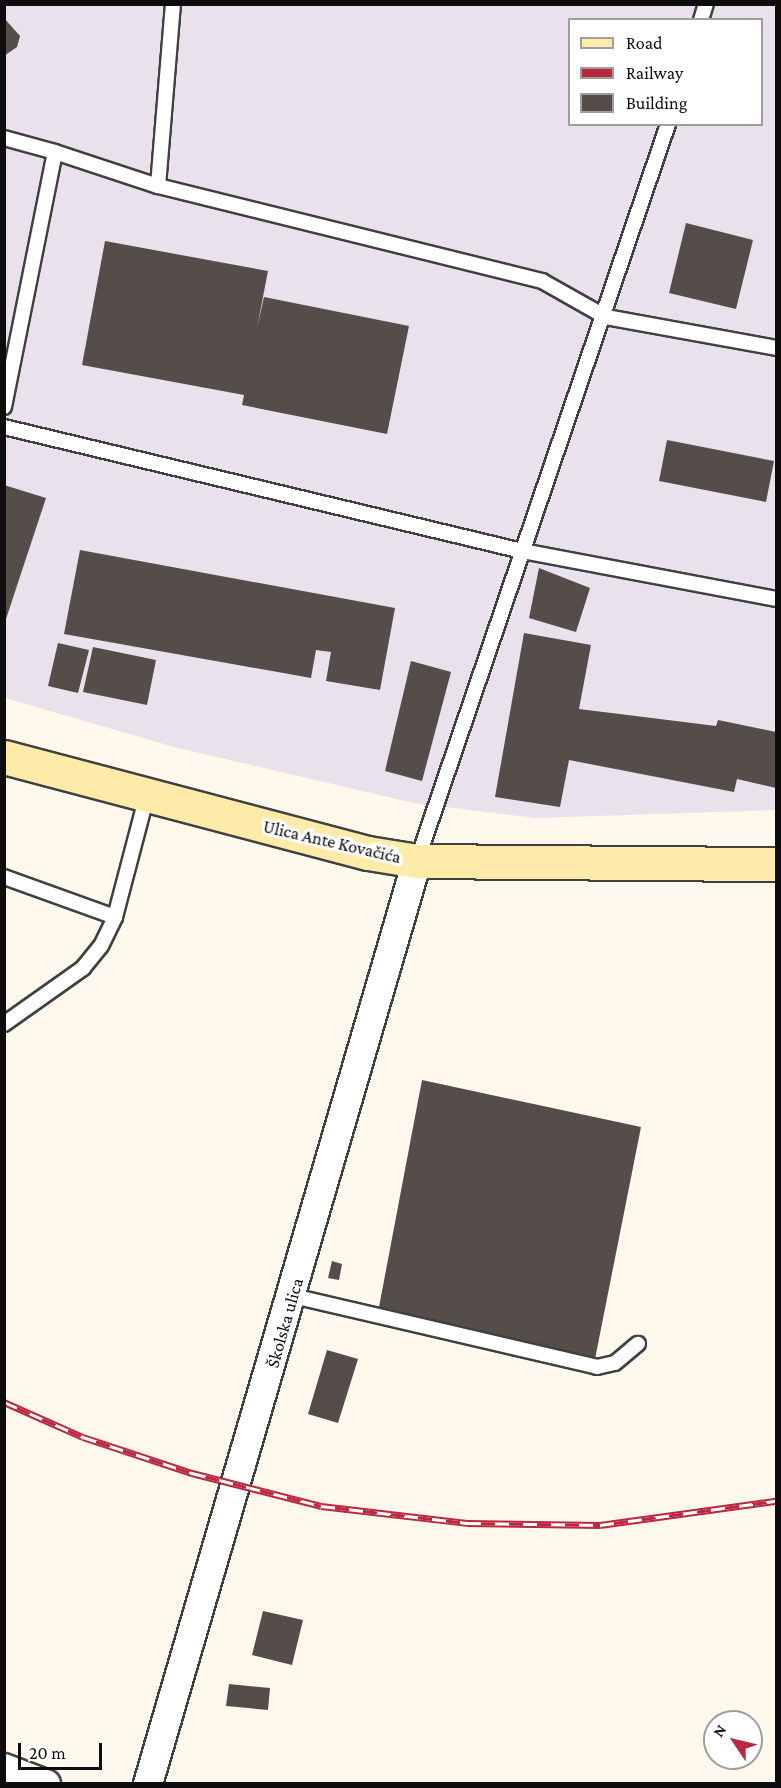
<!DOCTYPE html>
<html>
<head>
<meta charset="utf-8">
<style>
	body { margin:0 }
	#map { position:relative; width:781px; height:1788px; overflow:hidden; background:#fff9ed; font-family:"Crimson Pro",serif }
	div>[style] { position:absolute }
	.industrial>* { inset:0; background:#e9e1ec }
	.building>* { inset:0; background:#554d49 }
	.roads { filter:drop-shadow(2px 0 #404040) drop-shadow(-2px 0 #404040) drop-shadow(0 2px #404040) drop-shadow(0 -2px #404040) }
	.service>* { height:14px; margin:-7px; padding:0 7px; transform-origin:7px; border-radius:7px; background:#fff }
	.minor>* { height:28px; margin:-14px; padding:0 14px; transform-origin:14px; border-radius:14px; background:#fff }
	.secondary>* { height:33px; margin:-16.5px; padding:0 16.5px; transform-origin:16.5px; border-radius:16.5px; background:#feeba9 }
	.rail>* { height:7px; margin-top:-3.5px; transform-origin:0; background:repeating-linear-gradient(90deg,#fff 0 14px,#bb273e 0 28px); box-sizing:border-box; border-block:2px solid #bb273e }
	span { translate:-50% -50%; white-space:nowrap; text-align:center; line-height:1.15; -webkit-text-stroke:6px #fff; paint-order:stroke }
	.street-label { font-size:18px; color:#0d0d0d }
	.frame { position:absolute; inset:0; border:6px solid #0d0d0d; pointer-events:none }
	.legend { position:absolute; left:568px; top:18px; width:195px; height:108px; box-sizing:border-box; background:#fff; border:2px solid #9e9e9e; margin:0; padding:8px 10px; list-style:none; font-size:18px; color:#0d0d0d }
	.legend li { display:flex; align-items:center; gap:12px; height:30px }
	.legend b { width:30px; border:2px solid #9e9e9e }
	.north { position:absolute; left:703px; top:1710px; width:60px; height:60px; box-sizing:border-box; background:#fff; border:2px solid #9e9e9e; border-radius:50%; rotate:305deg; font-size:16px; font-weight:700; line-height:24px; text-align:center; color:#0d0d0d }
	.north::after { content:''; display:block; margin:auto; width:21px; height:27px; background:#bb273e; clip-path:polygon(50% 0,100% 100%,50% 72%,0 100%) }
	.scale { position:absolute; left:18px; top:1743px; width:84px; height:27px; box-sizing:border-box; border:3px solid #0d0d0d; border-top:0; padding-left:8px; font-size:18px; line-height:21px; white-space:nowrap; color:#0d0d0d; -webkit-text-stroke:4px #fff; paint-order:stroke }
</style>
</head>
<body>
<div id="map">
	<div class="industrial">
		<i style="clip-path:polygon(evenodd,4px 5px,776px 5px,776px 810px,535px 818px,414px 803px,174px 747px,5px 698px,4px 5px,570px 20px,762px 20px,762px 124px,570px 124px,570px 20px)"></i>
	</div>
	<div class="building">
		<i style="clip-path:polygon(4px 18px,20px 36px,17px 47px,4px 56px)"></i>
		<i style="clip-path:polygon(686px 223px,753px 240px,736px 309px,669px 293px)"></i>
		<i style="clip-path:polygon(105px 241px,268px 271px,257px 328px,264px 297px,409px 326px,387px 434px,242px 405px,244px 395px,82px 365px)"></i>
		<i style="clip-path:polygon(667px 440px,774px 461px,766px 502px,659px 481px)"></i>
		<i style="clip-path:polygon(4px 485px,46px 498px,5px 622px,4px 622px)"></i>
		<i style="clip-path:polygon(80px 550px,395px 608px,380px 690px,326px 681px,331px 652px,316px 650px,311px 678px,64px 634px)"></i>
		<i style="clip-path:polygon(539px 568px,590px 588px,576px 632px,529px 618px)"></i>
		<i style="clip-path:polygon(524px 633px,591px 645px,579px 709px,716px 726px,718px 720px,776px 732px,776px 788px,737px 779px,734px 792px,569px 760px,560px 807px,495px 797px)"></i>
		<i style="clip-path:polygon(58px 643px,89px 650px,78px 693px,48px 686px)"></i>
		<i style="clip-path:polygon(93px 647px,156px 660px,147px 705px,83px 692px)"></i>
		<i style="clip-path:polygon(411px 661px,451px 672px,422px 781px,385px 771px)"></i>
		<i style="clip-path:polygon(422px 1080px,641px 1127px,595px 1359px,379px 1307px)"></i>
		<i style="clip-path:polygon(332px 1261px,342px 1264px,339px 1280px,328px 1278px)"></i>
		<i style="clip-path:polygon(327px 1350px,358px 1359px,338px 1423px,308px 1414px)"></i>
		<i style="clip-path:polygon(263px 1611px,303px 1620px,292px 1665px,252px 1655px)"></i>
		<i style="clip-path:polygon(229px 1684px,270px 1688px,268px 1710px,226px 1706px)"></i>
	</div>
	<div class="roads">
		<div class="service">
			<i style="left:701px;top:20px;width:17px;rotate:-73deg"></i>
			<i style="left:4px;top:138px;width:53px;rotate:15.4deg"></i>
			<i style="left:158px;top:186px;width:183px;rotate:-85.3deg"></i>
			<i style="left:4px;top:407px;width:260px;rotate:-78.7deg"></i>
			<i style="left:55px;top:152px;width:108px;rotate:18.3deg"></i>
			<i style="left:158px;top:186px;width:396px;rotate:13.9deg"></i>
			<i style="left:542px;top:281px;width:73px;rotate:29.4deg"></i>
			<i style="left:606px;top:317px;width:173px;rotate:10.3deg"></i>
			<i style="left:4px;top:427px;width:533px;rotate:13.46deg"></i>
			<i style="left:522px;top:551px;width:258px;rotate:10.7deg"></i>
			<i style="left:417px;top:861px;width:779px;rotate:-71.19deg"></i>
			<i style="left:4px;top:877px;width:118px;rotate:19.8deg"></i>
			<i style="left:4px;top:1024px;width:97px;rotate:-35.3deg"></i>
			<i style="left:83px;top:968px;width:28px;rotate:-51deg"></i>
			<i style="left:101px;top:946px;width:32px;rotate:-64deg"></i>
			<i style="left:115px;top:917px;width:126px;rotate:-75.3deg"></i>
			<i style="left:293px;top:1296px;width:312px;rotate:13.1deg"></i>
			<i style="left:597px;top:1367px;width:18px;rotate:-13deg"></i>
			<i style="left:615px;top:1363px;width:30px;rotate:-40deg"></i>
		</div>
		<div class="minor">
			<i style="left:4px;top:1768px;width:45px;rotate:20.9deg"></i>
			<i style="left:148px;top:1784px;width:961px;rotate:-73.75deg"></i>
		</div>
		<div class="secondary">
			<i style="left:4px;top:757px;width:376px;rotate:14.8deg"></i>
			<i style="left:368px;top:853px;width:50px;rotate:9.3deg"></i>
			<i style="left:417px;top:861px;width:359px;rotate:0.5deg"></i>
		</div>
	</div>
	<div class="rail">
		<i style="left:4px;top:1402px;width:86px;rotate:23.9deg"></i>
		<i style="left:83px;top:1437px;width:115px;rotate:18.3deg"></i>
		<i style="left:192px;top:1473px;width:133px;rotate:14.3deg"></i>
		<i style="left:321px;top:1506px;width:147px;rotate:6.6deg"></i>
		<i style="left:467px;top:1523px;width:133px;rotate:0.9deg"></i>
		<i style="left:600px;top:1525px;width:178px;rotate:-7.8deg"></i>
	</div>
	<div class="street-label">
		<span style="left:332px;top:842px;rotate:13deg">Ulica Ante Kovačića</span>
		<span style="left:285px;top:1323px;rotate:-74deg">Školska ulica</span>
	</div>
	<div class="frame"></div>
	<ul class="legend">
	<li><b style="height:8px;background:#feeba9"></b>Road</li>
	<li><b style="height:8px;background:#bb273e"></b>Railway</li>
	<li><b style="height:16px;background:#554d49"></b>Building</li>
	</ul>
	<div class="north">N</div>
	<div class="scale">20 m</div>
</div>
</body>
</html>
